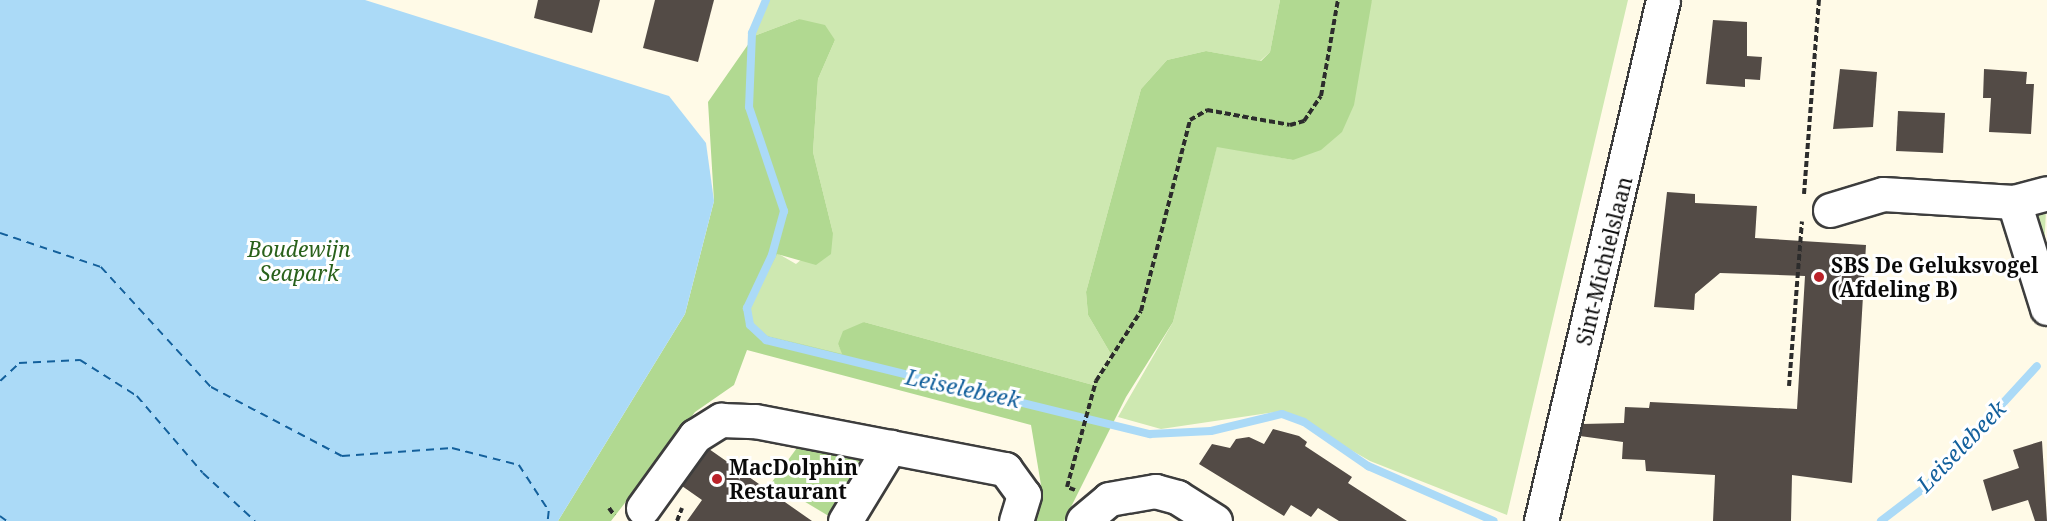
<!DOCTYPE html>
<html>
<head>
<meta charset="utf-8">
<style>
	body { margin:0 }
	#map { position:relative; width:2047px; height:521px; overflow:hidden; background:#fffae7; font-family:"Noto Serif",serif }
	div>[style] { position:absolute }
	.green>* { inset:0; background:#cee8b1 }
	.forest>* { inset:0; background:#b1d991 }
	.water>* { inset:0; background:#abdaf7 }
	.stream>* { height:8px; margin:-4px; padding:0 4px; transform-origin:4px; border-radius:4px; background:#abdaf7 }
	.ferry>* { height:1.5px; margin-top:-0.75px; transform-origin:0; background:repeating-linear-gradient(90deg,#13609c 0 8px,transparent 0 14px) }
	.building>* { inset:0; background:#534b46 }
	.path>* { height:4px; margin-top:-2px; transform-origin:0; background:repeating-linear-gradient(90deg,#2c2c2c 0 6px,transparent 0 9px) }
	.roads { filter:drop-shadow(2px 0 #3d3d3d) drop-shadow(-2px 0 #3d3d3d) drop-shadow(0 2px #3d3d3d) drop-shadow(0 -2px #3d3d3d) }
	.minor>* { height:33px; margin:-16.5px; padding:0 16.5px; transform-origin:16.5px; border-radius:16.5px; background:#fff }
	.dots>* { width:16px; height:16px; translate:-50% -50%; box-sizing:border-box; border:3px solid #fff; border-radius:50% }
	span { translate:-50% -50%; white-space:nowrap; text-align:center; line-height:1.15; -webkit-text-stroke:6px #fff; paint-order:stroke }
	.park-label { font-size:21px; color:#29611b; font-style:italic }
	.street-label { font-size:21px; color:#0a0a0a }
	.poi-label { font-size:21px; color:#0a0a0a; font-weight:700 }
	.left { translate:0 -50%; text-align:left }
	.water-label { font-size:22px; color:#13609c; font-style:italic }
</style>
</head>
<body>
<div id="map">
	<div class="green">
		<i style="clip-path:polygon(769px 0,1280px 0,1270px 52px,1260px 61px,1206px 51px,1167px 60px,1141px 89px,1086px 292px,1088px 315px,1112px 356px,1093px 385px,864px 322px,838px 344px,843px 355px,768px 336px,753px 324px,749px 308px,777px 253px,796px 264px,833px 233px,813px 152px,818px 79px,835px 40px,799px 19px,754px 36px)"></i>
		<i style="clip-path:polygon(1372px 0,1628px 0,1507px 515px,1370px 461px,1283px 411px,1161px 429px,1118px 417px,1173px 322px,1217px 146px,1293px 160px)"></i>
		<i style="clip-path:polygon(2046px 209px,2044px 254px,2031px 213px)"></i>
	</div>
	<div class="forest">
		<i style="clip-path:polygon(1280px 0,1372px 0,1354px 105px,1342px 132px,1321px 150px,1293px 160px,1217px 147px,1173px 322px,1126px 397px,1064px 521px,1028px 521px,1041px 485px,1031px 425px,747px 350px,734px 385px,695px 412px,611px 521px,558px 521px,685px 314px,714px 201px,708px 102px,754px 36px,799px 19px,825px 25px,835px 40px,818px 79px,813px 152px,833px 233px,831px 254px,816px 265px,777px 254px,749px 308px,753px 324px,768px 336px,842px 354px,838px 344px,843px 331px,864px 322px,1093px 385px,1112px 356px,1088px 315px,1086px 292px,1141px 89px,1167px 60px,1206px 51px,1261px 61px,1270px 52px)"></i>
		<i style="clip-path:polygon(802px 441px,860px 458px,861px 472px,832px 518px,772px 482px)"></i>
	</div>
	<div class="water">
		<i style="clip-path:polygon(0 0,365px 0,669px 96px,706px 143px,714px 201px,685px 314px,558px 521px,0 521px)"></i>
	</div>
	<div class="stream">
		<i style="left:766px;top:0;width:36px;rotate:113deg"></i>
		<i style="left:752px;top:33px;width:74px;rotate:92.3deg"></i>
		<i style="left:749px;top:107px;width:110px;rotate:71.4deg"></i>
		<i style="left:784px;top:211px;width:46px;rotate:105.3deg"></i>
		<i style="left:772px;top:255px;width:59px;rotate:115.3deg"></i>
		<i style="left:747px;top:308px;width:17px;rotate:80deg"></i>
		<i style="left:750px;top:325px;width:22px;rotate:43deg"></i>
		<i style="left:766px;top:340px;width:395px;rotate:13.8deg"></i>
		<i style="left:1150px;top:434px;width:61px;rotate:-2.8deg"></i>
		<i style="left:1211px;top:431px;width:73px;rotate:-13.5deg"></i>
		<i style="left:1282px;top:414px;width:23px;rotate:20deg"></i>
		<i style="left:1304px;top:422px;width:78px;rotate:34.5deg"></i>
		<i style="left:1368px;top:466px;width:137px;rotate:23.6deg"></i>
		<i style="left:1881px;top:521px;width:59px;rotate:-37.5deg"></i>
		<i style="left:1928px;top:485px;width:161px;rotate:-47.5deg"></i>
	</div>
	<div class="ferry">
		<i style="left:0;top:233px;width:107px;rotate:18.6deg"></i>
		<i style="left:101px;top:267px;width:163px;rotate:47.5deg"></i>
		<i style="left:211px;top:387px;width:148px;rotate:27.8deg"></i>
		<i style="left:342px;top:456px;width:110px;rotate:-4.2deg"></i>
		<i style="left:452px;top:448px;width:69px;rotate:14.2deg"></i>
		<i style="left:519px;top:465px;width:55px;rotate:56.9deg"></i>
		<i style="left:549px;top:511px;width:10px;rotate:96deg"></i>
		<i style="left:0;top:381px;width:26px;rotate:-43deg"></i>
		<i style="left:19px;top:363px;width:61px;rotate:-2.8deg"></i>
		<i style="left:80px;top:360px;width:67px;rotate:32.3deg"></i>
		<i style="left:137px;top:396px;width:101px;rotate:49.4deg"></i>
		<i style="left:203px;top:473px;width:71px;rotate:42.7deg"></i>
		<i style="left:0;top:516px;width:9px;rotate:36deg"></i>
	</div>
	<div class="building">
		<i style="clip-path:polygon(538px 0,600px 0,592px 33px,534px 18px)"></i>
		<i style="clip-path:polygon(655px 0,714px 0,698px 62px,643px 48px)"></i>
		<i style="clip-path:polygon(1713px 20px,1747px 22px,1747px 56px,1762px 57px,1760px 80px,1745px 79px,1745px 87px,1706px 84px)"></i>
		<i style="clip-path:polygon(1840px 69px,1877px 72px,1873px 127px,1833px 129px)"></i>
		<i style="clip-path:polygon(1984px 69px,2027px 72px,2026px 84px,2034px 84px,2031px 134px,1989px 132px,1991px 98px,1983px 98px)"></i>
		<i style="clip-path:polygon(1898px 111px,1945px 113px,1943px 153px,1896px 151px)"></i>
		<i style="clip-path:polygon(1667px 192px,1695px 194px,1695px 203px,1757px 206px,1755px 238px,1866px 245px,1852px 483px,1792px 475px,1791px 521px,1713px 521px,1715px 475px,1646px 471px,1645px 460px,1622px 459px,1623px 442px,1580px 436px,1583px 424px,1624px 423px,1625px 407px,1649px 408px,1650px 402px,1797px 409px,1805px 276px,1720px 273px,1695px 294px,1694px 310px,1654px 307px)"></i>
		<i style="clip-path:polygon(1273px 429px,1299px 436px,1307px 442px,1305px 446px,1352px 477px,1348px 483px,1407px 521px,1339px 521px,1318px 508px,1311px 517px,1291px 505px,1284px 516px,1199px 464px,1212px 444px,1230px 448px,1236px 439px,1249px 437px,1264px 444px)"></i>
		<i style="clip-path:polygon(2042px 441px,2047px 521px,2035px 521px,2028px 500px,1992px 511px,1983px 480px,2019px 468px,2013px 450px)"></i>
		<i style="clip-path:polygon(709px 449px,812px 521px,687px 521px,702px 500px,682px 486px)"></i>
	</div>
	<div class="path">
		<i style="left:1804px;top:194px;width:195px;rotate:-85.6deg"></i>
		<i style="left:1789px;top:386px;width:165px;rotate:-85.5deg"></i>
		<i style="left:1075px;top:490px;width:9px;rotate:-159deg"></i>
		<i style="left:1067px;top:487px;width:110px;rotate:-74.7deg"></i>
		<i style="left:1096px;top:381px;width:83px;rotate:-57.3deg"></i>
		<i style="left:1141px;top:311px;width:197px;rotate:-75.6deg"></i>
		<i style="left:1190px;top:120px;width:20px;rotate:-30deg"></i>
		<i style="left:1207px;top:110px;width:84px;rotate:10.2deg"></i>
		<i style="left:1290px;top:125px;width:15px;rotate:-16deg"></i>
		<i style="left:1304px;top:121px;width:30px;rotate:-56deg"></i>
		<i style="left:1321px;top:96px;width:97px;rotate:-80deg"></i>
		<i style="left:609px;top:508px;width:9px;rotate:54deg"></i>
		<i style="left:677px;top:521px;width:14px;rotate:-69deg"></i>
	</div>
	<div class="roads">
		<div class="minor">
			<i style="left:2014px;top:202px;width:111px;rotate:72.7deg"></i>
			<i style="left:1830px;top:210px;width:55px;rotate:-16.8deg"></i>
			<i style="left:1883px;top:194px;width:131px;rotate:3.5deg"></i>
			<i style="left:2014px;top:202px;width:34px;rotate:-15deg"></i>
			<i style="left:643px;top:508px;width:89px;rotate:-54.2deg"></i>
			<i style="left:695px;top:436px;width:31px;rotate:-32deg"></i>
			<i style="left:721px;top:420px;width:34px;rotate:2deg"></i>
			<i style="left:755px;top:421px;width:255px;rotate:10.9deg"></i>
			<i style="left:1005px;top:469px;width:32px;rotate:54deg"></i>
			<i style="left:1024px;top:495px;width:27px;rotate:107deg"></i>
			<i style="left:845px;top:521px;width:87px;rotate:-58.7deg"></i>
			<i style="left:1083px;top:521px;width:34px;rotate:-40deg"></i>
			<i style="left:1109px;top:499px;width:47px;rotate:-9.9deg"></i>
			<i style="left:1155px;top:491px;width:23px;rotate:15deg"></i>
			<i style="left:1177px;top:497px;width:45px;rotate:32.3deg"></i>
			<i style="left:1541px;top:521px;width:535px;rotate:-76.82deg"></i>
		</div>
	</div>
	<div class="dots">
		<i style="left:1819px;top:277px;background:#ba2229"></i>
		<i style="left:717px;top:479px;background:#ba2229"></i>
	</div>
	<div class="park-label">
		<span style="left:299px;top:261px">Boudewijn<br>Seapark</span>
	</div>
	<div class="street-label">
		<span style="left:1604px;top:261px;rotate:-76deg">Sint-Michielslaan</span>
	</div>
	<div class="poi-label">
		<span class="left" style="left:1831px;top:277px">SBS De Geluksvogel<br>(Afdeling B)</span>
		<span class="left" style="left:729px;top:479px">MacDolphin<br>Restaurant</span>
	</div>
	<div class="water-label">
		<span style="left:963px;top:388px;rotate:12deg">Leiselebeek</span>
		<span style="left:1961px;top:446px;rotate:-46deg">Leiselebeek</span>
	</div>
</div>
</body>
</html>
